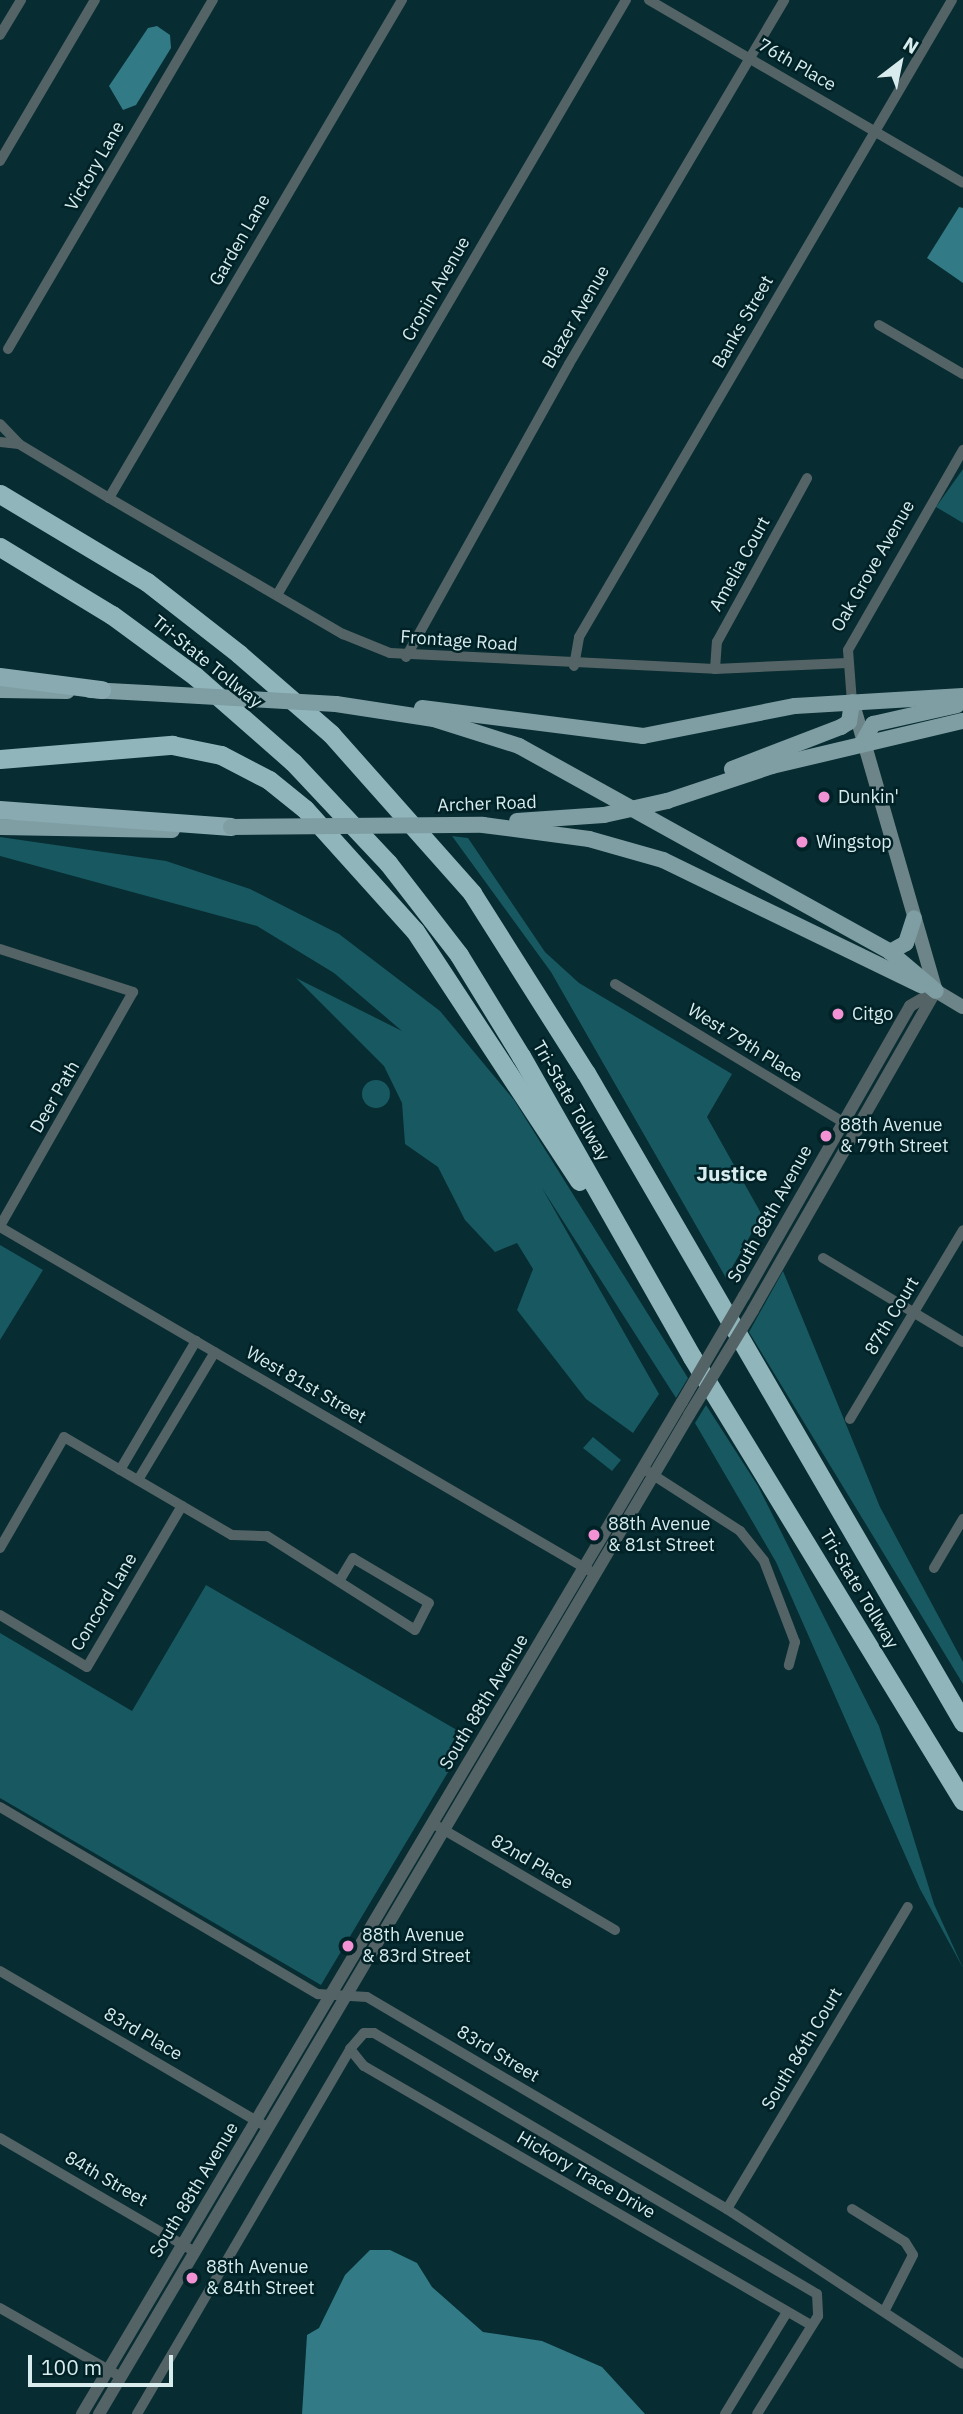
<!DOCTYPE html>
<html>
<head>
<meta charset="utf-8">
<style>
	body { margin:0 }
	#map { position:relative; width:963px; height:2414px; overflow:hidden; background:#072c31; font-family:"IBM Plex Sans",sans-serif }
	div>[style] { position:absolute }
	.green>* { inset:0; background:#175861 }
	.round { border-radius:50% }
	.water>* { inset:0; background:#327a85 }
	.minor>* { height:10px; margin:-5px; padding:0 5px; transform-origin:5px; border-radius:5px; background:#546365 }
	.tertiary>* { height:12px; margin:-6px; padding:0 6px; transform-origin:6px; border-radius:6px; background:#546365 }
	.secondary>* { height:14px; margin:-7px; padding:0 7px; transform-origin:7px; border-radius:7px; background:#6d8588 }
	.primary>* { height:16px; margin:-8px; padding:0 8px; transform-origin:8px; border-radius:8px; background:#7f9ea3 }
	.trunk>* { height:18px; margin:-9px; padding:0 9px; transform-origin:9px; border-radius:9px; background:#88aab0 }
	.motorway>* { height:19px; margin:-9.5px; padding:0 9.5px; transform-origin:9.5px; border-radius:9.5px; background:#90b6bc }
	.tertiary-bridge>* { height:12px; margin:-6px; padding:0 6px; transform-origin:6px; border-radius:6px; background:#546365 }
	.primary-bridge>* { height:16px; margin:-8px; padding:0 8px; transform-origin:8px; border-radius:8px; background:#7f9ea3 }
	.dots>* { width:19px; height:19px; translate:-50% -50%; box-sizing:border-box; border:4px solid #002227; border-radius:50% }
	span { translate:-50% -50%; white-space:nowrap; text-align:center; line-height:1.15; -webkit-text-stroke:5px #002227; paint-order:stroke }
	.street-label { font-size:18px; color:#d8ecee }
	.poi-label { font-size:18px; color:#d8ecee }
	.left { translate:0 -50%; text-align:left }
	.quarter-label { font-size:21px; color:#d8ecee; font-weight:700 }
	.north { position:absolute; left:865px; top:28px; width:70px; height:70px; -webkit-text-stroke:5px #002227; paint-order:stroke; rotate:32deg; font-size:19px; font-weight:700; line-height:28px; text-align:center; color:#d8ecee }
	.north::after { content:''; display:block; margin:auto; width:24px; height:32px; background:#d8ecee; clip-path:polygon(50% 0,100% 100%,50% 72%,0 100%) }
	.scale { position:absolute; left:28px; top:2355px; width:145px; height:32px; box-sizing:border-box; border:4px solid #d8ecee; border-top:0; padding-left:9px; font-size:21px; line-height:24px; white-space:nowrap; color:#d8ecee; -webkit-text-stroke:5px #002227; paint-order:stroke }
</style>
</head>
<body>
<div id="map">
	<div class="green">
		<i style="clip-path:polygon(963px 469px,963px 523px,936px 507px)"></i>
		<i style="clip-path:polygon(452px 836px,468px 838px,545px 952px,579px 983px,732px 1074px,707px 1117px,762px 1215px,726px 1278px,551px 972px)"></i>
		<i style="clip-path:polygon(0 837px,166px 861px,250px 889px,339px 934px,440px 1011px,514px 1100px,688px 1378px,676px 1398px,542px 1188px,659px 1394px,633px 1433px,586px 1399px,517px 1310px,533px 1269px,517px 1243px,495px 1252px,465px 1220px,438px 1167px,405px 1144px,402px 1103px,384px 1066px,296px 978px,402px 1031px,334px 973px,257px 926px,0 856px)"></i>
		<i class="round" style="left:362px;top:1080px;width:28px;height:28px"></i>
		<i style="clip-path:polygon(0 1245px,43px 1270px,0 1340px)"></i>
		<i style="clip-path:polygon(783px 1271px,880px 1507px,963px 1662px,963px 1684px,749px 1332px)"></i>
		<i style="clip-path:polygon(706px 1405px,758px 1486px,879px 1726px,934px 1904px,963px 1968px,920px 1889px,776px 1562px,695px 1423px)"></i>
		<i style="clip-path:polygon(593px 1437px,621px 1460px,612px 1471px,583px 1448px)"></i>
		<i style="clip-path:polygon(206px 1585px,469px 1737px,321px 1985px,0 1798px,0 1633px,132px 1711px)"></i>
	</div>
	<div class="water">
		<i style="clip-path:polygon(157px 26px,170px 35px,171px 48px,136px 105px,123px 110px,109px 86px,148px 28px)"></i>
		<i style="clip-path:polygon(959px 207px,963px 208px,963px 283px,927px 258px)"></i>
		<i style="clip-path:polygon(370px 2250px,390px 2250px,417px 2263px,432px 2287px,483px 2332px,542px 2341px,602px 2367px,645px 2414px,302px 2414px,307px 2335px,319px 2328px,345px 2275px)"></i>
	</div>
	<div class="minor">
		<i style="left:649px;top:0;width:363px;rotate:30.2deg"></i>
		<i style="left:0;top:35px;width:41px;rotate:-59deg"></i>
		<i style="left:0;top:161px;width:187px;rotate:-59.5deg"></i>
		<i style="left:879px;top:325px;width:97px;rotate:30.3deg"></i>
		<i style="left:8px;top:349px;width:405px;rotate:-59.6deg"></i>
		<i style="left:0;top:424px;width:28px;rotate:46deg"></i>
		<i style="left:19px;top:444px;width:105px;rotate:31deg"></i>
		<i style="left:109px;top:498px;width:271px;rotate:30.2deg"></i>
		<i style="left:343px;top:634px;width:51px;rotate:22deg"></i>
		<i style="left:390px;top:653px;width:325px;rotate:2.8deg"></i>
		<i style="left:715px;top:669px;width:132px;rotate:-2.6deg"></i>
		<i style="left:0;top:442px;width:19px;rotate:6deg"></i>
		<i style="left:109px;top:498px;width:578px;rotate:-59.53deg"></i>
		<i style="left:277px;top:595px;width:690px;rotate:-59.61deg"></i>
		<i style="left:406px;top:657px;width:335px;rotate:-60.9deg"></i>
		<i style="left:569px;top:364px;width:423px;rotate:-59.4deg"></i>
		<i style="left:574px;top:666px;width:29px;rotate:-80deg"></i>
		<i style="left:579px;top:637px;width:738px;rotate:-59.65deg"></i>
		<i style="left:715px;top:669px;width:27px;rotate:-86deg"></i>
		<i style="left:717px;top:642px;width:187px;rotate:-61.2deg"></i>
		<i style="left:852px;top:702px;width:52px;rotate:-94.4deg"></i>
		<i style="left:848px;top:650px;width:231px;rotate:-60.1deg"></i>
		<i style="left:0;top:949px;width:140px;rotate:17.9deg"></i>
		<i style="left:133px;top:992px;width:269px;rotate:119.6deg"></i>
		<i style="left:615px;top:984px;width:284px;rotate:31.2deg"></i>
		<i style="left:0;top:1227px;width:683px;rotate:30.24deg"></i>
		<i style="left:823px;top:1258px;width:163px;rotate:31deg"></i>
		<i style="left:850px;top:1419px;width:220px;rotate:-59.1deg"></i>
		<i style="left:120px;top:1470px;width:150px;rotate:-59.5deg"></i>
		<i style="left:647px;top:1471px;width:111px;rotate:32.8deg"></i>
		<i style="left:740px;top:1531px;width:38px;rotate:51deg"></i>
		<i style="left:764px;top:1561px;width:87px;rotate:69.1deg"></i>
		<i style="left:795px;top:1642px;width:24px;rotate:105deg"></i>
		<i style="left:138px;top:1480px;width:149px;rotate:-59deg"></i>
		<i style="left:0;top:1548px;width:128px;rotate:-60deg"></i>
		<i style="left:64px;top:1437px;width:194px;rotate:30.3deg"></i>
		<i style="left:232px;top:1535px;width:35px;rotate:2deg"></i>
		<i style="left:267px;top:1536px;width:175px;rotate:32.4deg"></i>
		<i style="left:415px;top:1630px;width:30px;rotate:-63deg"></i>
		<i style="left:429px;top:1603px;width:88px;rotate:-149.4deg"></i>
		<i style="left:353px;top:1558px;width:23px;rotate:121deg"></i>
		<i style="left:934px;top:1568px;width:57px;rotate:-59.4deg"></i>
		<i style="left:0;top:1615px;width:101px;rotate:30.9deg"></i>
		<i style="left:87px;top:1667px;width:187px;rotate:-59.5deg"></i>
		<i style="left:0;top:1807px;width:369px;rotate:30.5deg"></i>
		<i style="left:318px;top:1994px;width:49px;rotate:3.5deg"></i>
		<i style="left:367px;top:1997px;width:418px;rotate:30.5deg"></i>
		<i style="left:727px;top:2209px;width:282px;rotate:33.3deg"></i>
		<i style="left:432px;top:1823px;width:212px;rotate:30.3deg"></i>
		<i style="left:0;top:1971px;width:311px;rotate:30.3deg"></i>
		<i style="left:350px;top:2049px;width:22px;rotate:51deg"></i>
		<i style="left:364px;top:2066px;width:514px;rotate:30.1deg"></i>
		<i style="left:0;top:2138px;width:226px;rotate:30.3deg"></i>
		<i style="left:727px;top:2209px;width:352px;rotate:-59.1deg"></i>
		<i style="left:852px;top:2209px;width:62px;rotate:31.9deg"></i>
		<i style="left:905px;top:2242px;width:15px;rotate:58deg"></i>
		<i style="left:913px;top:2255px;width:59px;rotate:117deg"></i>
		<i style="left:0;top:2308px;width:139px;rotate:29.7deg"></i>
		<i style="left:137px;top:2414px;width:423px;rotate:-59.7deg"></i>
		<i style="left:350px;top:2049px;width:21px;rotate:-49deg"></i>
		<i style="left:364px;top:2033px;width:10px"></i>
		<i style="left:374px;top:2033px;width:514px;rotate:30.51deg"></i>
		<i style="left:817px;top:2294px;width:22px;rotate:87deg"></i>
		<i style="left:818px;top:2316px;width:115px;rotate:121.9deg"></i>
		<i style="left:725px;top:2414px;width:119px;rotate:-58.7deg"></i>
	</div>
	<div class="tertiary">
		<i style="left:744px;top:1296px;width:334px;rotate:-60.2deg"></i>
		<i style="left:910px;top:1006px;width:30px;rotate:-30deg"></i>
		<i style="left:753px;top:1310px;width:368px;rotate:-60.2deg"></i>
		<i style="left:82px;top:2414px;width:1176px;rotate:-59.34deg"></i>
		<i style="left:99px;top:2414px;width:1160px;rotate:-59.43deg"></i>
	</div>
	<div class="secondary">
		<i style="left:853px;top:704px;width:299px;rotate:73.9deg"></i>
		<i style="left:936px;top:991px;width:31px;rotate:31deg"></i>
	</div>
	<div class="primary">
		<i style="left:0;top:690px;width:67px;rotate:0.9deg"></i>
		<i style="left:90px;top:690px;width:56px;rotate:3.1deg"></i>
		<i style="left:336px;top:704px;width:99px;rotate:8.7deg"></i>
		<i style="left:434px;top:719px;width:89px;rotate:17.6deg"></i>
		<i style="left:519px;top:746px;width:424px;rotate:29deg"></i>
		<i style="left:890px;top:952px;width:60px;rotate:40.3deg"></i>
		<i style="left:422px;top:708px;width:223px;rotate:7.2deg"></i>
		<i style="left:643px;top:736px;width:155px;rotate:-11.2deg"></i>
		<i style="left:795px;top:706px;width:168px;rotate:-3.4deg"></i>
		<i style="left:862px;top:744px;width:23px;rotate:-61deg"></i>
		<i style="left:873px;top:724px;width:86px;rotate:-12.7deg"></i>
		<i style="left:732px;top:769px;width:117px;rotate:-21.1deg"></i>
		<i style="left:841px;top:727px;width:9px;rotate:-32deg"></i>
		<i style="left:849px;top:722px;width:20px;rotate:-81deg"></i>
		<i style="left:667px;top:801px;width:111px;rotate:-18.4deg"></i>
		<i style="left:772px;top:766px;width:196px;rotate:-13.3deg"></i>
		<i style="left:517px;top:821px;width:87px;rotate:-3.9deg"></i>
		<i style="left:483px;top:825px;width:107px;rotate:7.5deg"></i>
		<i style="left:589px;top:839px;width:77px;rotate:15.8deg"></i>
		<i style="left:663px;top:860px;width:287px;rotate:25.9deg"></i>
		<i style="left:0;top:827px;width:172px;rotate:1deg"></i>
		<i style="left:890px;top:952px;width:18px;rotate:-29deg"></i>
		<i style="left:906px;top:943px;width:26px;rotate:-72deg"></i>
	</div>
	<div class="trunk">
		<i style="left:0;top:677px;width:103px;rotate:7.3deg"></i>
		<i style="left:0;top:810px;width:232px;rotate:4.2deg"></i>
	</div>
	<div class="motorway">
		<i style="left:0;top:494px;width:171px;rotate:30.9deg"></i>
		<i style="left:147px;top:582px;width:117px;rotate:38deg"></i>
		<i style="left:239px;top:654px;width:122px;rotate:41deg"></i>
		<i style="left:331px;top:734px;width:213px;rotate:48.4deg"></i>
		<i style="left:472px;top:893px;width:213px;rotate:57.7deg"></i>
		<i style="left:586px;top:1073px;width:751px;rotate:59.85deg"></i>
		<i style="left:0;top:547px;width:131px;rotate:31.3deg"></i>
		<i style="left:112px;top:615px;width:103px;rotate:36.3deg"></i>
		<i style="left:195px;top:676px;width:130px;rotate:41.3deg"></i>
		<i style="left:293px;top:762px;width:139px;rotate:46.8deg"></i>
		<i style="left:388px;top:863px;width:116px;rotate:52.3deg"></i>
		<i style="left:459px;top:955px;width:119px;rotate:58.5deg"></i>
		<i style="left:521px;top:1056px;width:346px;rotate:60.4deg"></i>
		<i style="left:692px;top:1357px;width:520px;rotate:58.6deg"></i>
		<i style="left:0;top:759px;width:173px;rotate:-4.7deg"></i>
		<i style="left:172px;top:745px;width:50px;rotate:11.5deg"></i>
		<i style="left:221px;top:755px;width:54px;rotate:27.5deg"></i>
		<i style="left:269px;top:780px;width:46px;rotate:38.9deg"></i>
		<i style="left:305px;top:809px;width:164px;rotate:48deg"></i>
		<i style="left:415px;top:931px;width:299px;rotate:56.7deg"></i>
	</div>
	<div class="tertiary-bridge">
		<i style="left:682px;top:1402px;width:123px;rotate:-59.7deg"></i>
		<i style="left:689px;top:1415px;width:123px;rotate:-58.6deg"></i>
	</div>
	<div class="primary-bridge">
		<i style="left:146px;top:693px;width:190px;rotate:3.3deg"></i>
		<i style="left:604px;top:815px;width:65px;rotate:-12.5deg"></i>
		<i style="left:231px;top:827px;width:252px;rotate:-0.5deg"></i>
	</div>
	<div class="dots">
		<i style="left:824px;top:797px;background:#f391d5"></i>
		<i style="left:802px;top:842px;background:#f391d5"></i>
		<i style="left:838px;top:1014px;background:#f391d5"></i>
		<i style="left:826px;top:1136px;background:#f391d5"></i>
		<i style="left:594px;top:1535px;background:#f391d5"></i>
		<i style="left:348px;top:1946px;background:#f391d5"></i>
		<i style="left:192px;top:2278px;background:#f391d5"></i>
	</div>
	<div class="street-label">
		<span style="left:797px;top:65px;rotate:30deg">76th Place</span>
		<span style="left:95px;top:166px;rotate:-60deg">Victory Lane</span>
		<span style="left:240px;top:240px;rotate:-60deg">Garden Lane</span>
		<span style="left:436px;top:289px;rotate:-60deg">Cronin Avenue</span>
		<span style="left:576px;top:317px;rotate:-60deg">Blazer Avenue</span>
		<span style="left:743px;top:322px;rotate:-60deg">Banks Street</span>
		<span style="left:740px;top:564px;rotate:-61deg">Amelia Court</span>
		<span style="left:873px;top:566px;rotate:-60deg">Oak Grove Avenue</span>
		<span style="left:459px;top:641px;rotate:4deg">Frontage Road</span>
		<span style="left:207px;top:662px;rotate:39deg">Tri-State Tollway</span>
		<span style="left:487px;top:804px;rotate:-2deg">Archer Road</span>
		<span style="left:745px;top:1043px;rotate:32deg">West 79th Place</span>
		<span style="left:55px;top:1097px;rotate:-60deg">Deer Path</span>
		<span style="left:571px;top:1101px;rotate:60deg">Tri-State Tollway</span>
		<span style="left:770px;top:1214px;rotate:-61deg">South 88th Avenue</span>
		<span style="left:892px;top:1316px;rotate:-59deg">87th Court</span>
		<span style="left:306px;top:1385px;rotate:30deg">West 81st Street</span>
		<span style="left:859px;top:1589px;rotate:59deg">Tri-State Tollway</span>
		<span style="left:104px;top:1602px;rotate:-59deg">Concord Lane</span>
		<span style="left:484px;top:1702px;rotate:-59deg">South 88th Avenue</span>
		<span style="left:532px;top:1862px;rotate:30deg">82nd Place</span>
		<span style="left:143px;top:2034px;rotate:30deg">83rd Place</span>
		<span style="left:802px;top:2049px;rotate:-59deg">South 86th Court</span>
		<span style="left:498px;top:2054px;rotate:31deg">83rd Street</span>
		<span style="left:586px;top:2175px;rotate:30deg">Hickory Trace Drive</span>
		<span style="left:106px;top:2179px;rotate:30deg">84th Street</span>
		<span style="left:194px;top:2190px;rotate:-59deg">South 88th Avenue</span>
	</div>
	<div class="poi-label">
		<span class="left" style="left:838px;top:797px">Dunkin'</span>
		<span class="left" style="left:816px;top:842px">Wingstop</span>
		<span class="left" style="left:852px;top:1014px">Citgo</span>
		<span class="left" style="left:840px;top:1136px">88th Avenue<br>&amp; 79th Street</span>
		<span class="left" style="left:608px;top:1535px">88th Avenue<br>&amp; 81st Street</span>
		<span class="left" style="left:362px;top:1946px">88th Avenue<br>&amp; 83rd Street</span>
		<span class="left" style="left:206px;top:2278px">88th Avenue<br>&amp; 84th Street</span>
	</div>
	<div class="quarter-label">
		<span style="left:732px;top:1173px">Justice</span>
	</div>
	<div class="north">N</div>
	<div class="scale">100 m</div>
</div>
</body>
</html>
